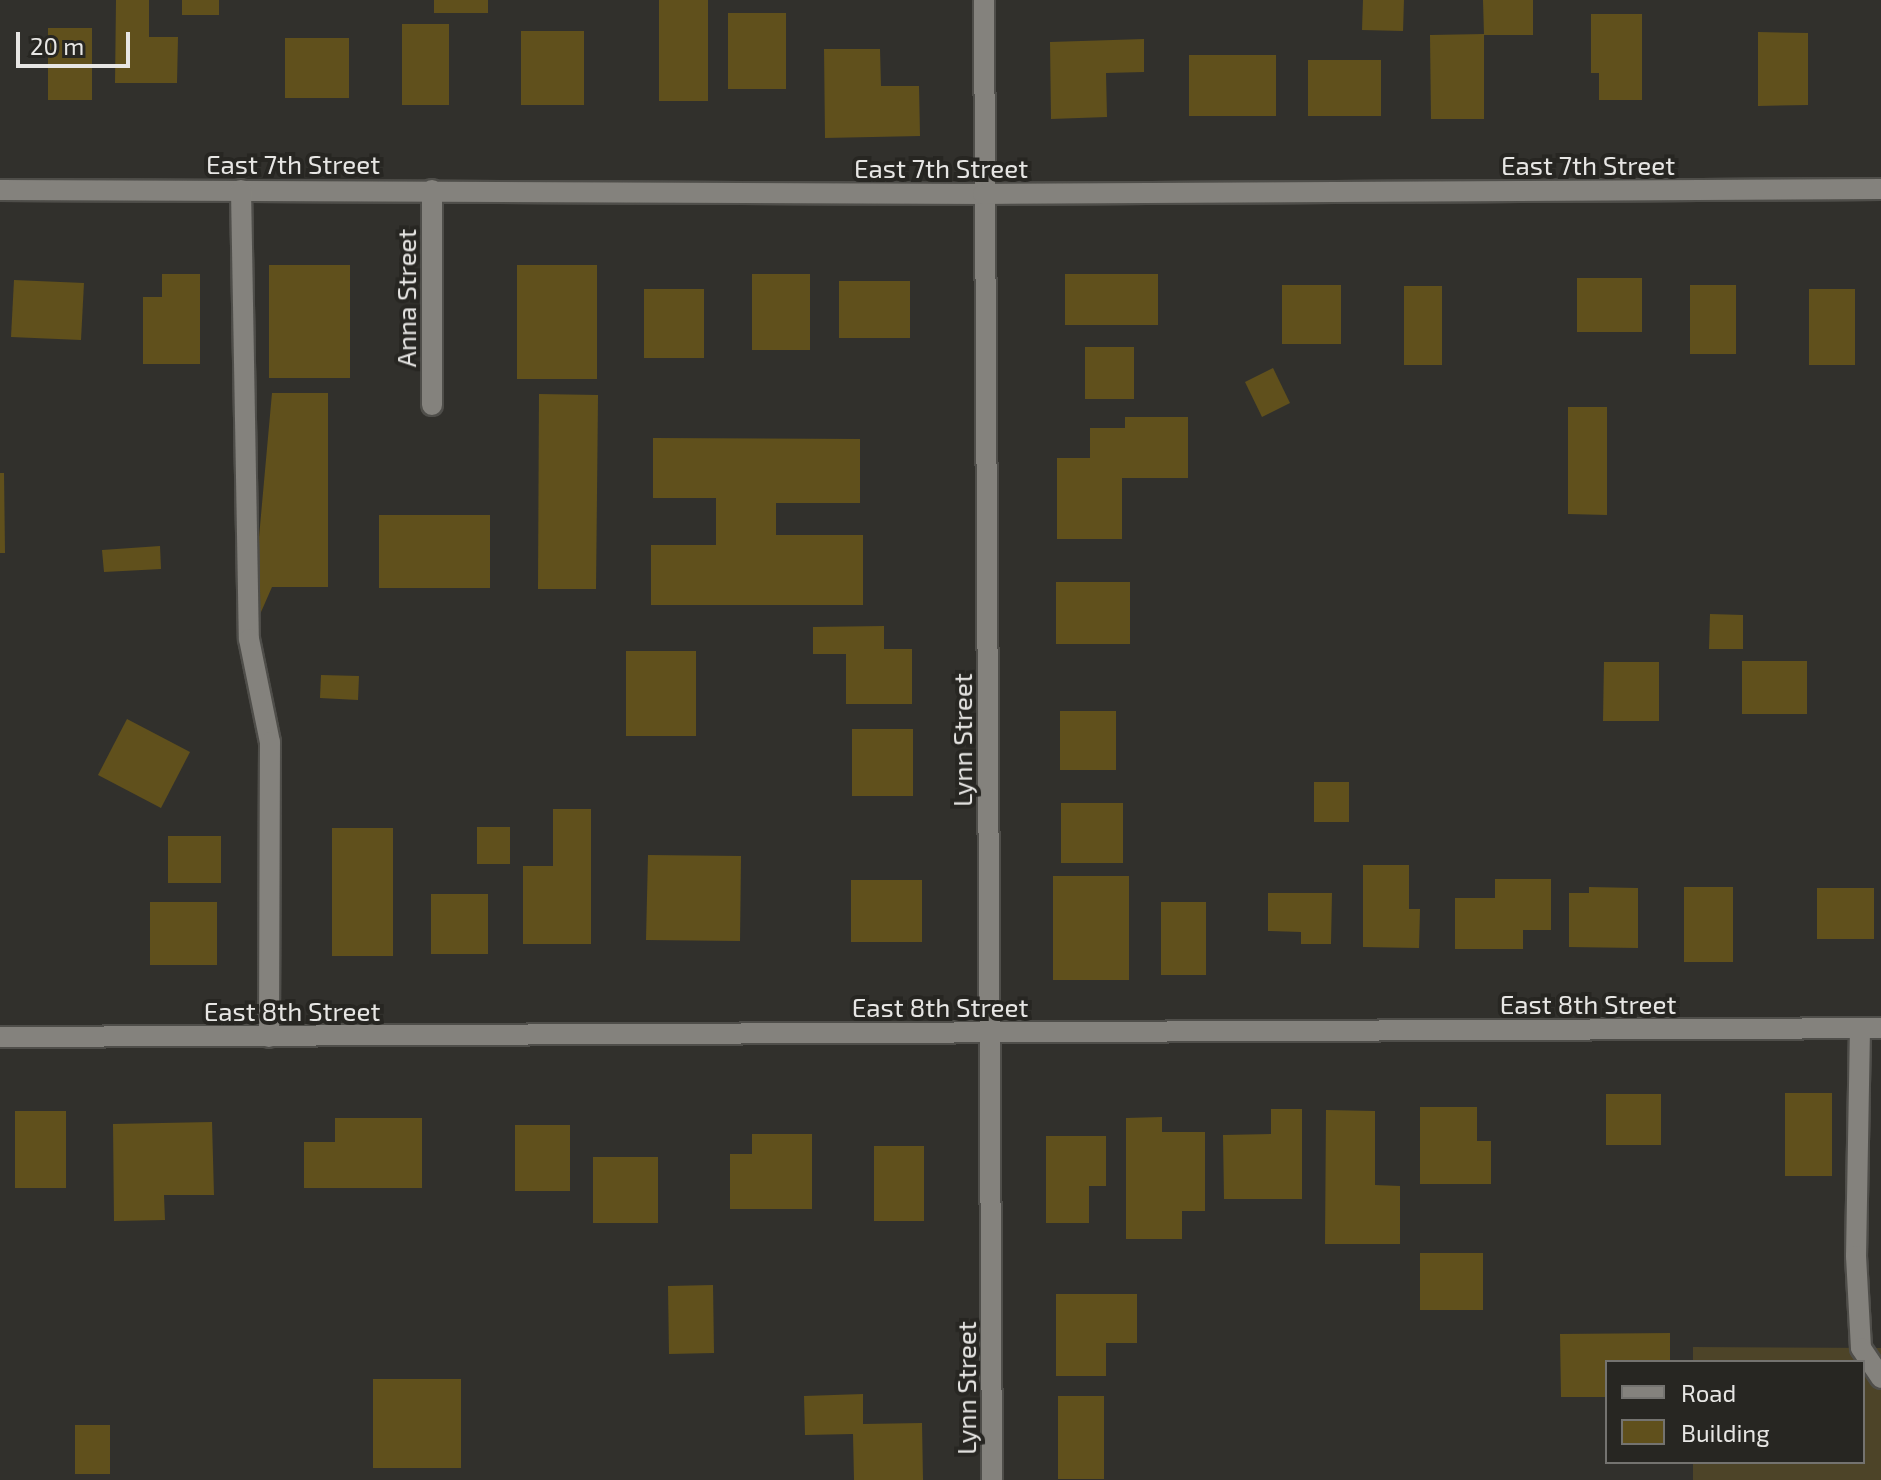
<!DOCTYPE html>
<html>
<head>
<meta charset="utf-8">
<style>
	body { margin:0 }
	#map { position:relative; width:1881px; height:1480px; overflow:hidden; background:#31302c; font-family:"Exo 2",sans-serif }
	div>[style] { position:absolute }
	.green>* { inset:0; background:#4d4428 }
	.building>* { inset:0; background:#60501c }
	.roads { filter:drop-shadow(2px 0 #4f4e4a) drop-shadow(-2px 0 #4f4e4a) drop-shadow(0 2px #4f4e4a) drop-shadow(0 -2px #4f4e4a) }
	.minor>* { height:20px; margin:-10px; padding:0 10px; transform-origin:10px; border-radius:10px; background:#84827d }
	span { translate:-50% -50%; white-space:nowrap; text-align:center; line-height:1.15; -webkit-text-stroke:8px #272622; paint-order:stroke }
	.street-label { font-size:26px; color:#e7e6e4 }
	.legend { position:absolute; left:1605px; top:1360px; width:260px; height:104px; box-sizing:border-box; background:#272622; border:2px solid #747370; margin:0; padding:10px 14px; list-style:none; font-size:24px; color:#e7e6e4 }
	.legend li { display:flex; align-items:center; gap:16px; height:40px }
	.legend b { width:40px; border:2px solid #747370 }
	.scale { position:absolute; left:16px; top:32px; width:114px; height:36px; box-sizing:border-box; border:4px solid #e7e6e4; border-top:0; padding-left:10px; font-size:24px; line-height:28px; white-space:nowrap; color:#e7e6e4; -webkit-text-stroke:6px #272622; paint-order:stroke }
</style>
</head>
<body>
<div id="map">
	<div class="green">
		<i style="clip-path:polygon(1693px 1347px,1881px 1348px,1881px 1480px,1693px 1480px,1693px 1462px,1863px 1462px,1863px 1362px,1693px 1362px)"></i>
	</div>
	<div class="building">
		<i style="clip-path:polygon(116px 0,149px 0,149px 37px,178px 37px,177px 83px,115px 83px)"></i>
		<i style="clip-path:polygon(182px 0,219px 0,219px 15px,182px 15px)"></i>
		<i style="clip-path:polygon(434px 0,488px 0,488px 13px,434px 13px)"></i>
		<i style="clip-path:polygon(659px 0,708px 0,708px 101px,659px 101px)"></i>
		<i style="clip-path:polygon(1363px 0,1404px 0,1403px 31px,1362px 30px)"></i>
		<i style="clip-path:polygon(1483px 0,1533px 0,1533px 35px,1484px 35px)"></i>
		<i style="clip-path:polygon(728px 13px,786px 13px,786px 89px,728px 89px)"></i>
		<i style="clip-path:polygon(1591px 14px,1642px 14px,1642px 100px,1599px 100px,1599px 73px,1591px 73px)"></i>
		<i style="clip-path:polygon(402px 24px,449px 24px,449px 105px,402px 105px)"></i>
		<i style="clip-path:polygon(48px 28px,92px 28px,92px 100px,48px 100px)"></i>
		<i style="clip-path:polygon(521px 31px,584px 31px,584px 105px,521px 105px)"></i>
		<i style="clip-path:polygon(1758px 32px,1808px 33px,1808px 105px,1758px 106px)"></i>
		<i style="clip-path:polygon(1484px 34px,1484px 119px,1431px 119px,1430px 35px)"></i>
		<i style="clip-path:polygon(285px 38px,349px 38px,349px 98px,285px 98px)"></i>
		<i style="clip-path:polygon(1144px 39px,1144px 72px,1106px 73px,1107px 117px,1051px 119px,1050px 42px)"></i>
		<i style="clip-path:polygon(824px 49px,880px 49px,881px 86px,919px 86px,920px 136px,825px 138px)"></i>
		<i style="clip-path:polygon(1189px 55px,1276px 55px,1276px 116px,1189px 116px)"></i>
		<i style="clip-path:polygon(1308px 60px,1381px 60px,1381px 116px,1308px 116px)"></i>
		<i style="clip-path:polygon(269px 265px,350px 265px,350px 378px,269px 378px)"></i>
		<i style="clip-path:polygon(517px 265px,597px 265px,597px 379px,517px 379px)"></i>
		<i style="clip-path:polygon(162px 274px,200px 274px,200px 364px,143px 364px,143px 297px,162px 297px)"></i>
		<i style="clip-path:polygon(752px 274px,810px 274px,810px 350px,752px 350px)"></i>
		<i style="clip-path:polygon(1065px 274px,1158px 274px,1158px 325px,1065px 325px)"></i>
		<i style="clip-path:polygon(1577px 278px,1642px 278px,1642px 332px,1577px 332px)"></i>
		<i style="clip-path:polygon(14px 280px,84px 283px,81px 340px,11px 337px)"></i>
		<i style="clip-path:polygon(839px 281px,910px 281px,910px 338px,839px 338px)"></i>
		<i style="clip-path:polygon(1282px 285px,1341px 285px,1341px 344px,1282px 344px)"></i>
		<i style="clip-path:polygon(1690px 285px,1736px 285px,1736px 354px,1690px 354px)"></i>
		<i style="clip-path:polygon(1404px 286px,1442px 286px,1442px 365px,1404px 365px)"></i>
		<i style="clip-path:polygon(644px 289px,704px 289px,704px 358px,644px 358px)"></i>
		<i style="clip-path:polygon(1809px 289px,1855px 289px,1855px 365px,1809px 365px)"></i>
		<i style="clip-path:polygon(1085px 347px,1134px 347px,1134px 399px,1085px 399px)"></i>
		<i style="clip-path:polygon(1273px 368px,1290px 403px,1262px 417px,1245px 382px)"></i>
		<i style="clip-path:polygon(272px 393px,328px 393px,328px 587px,272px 587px,250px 637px)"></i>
		<i style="clip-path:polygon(539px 394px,598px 395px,596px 589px,538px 589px)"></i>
		<i style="clip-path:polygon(1568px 407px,1607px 407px,1607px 515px,1568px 514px)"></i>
		<i style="clip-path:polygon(1125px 417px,1188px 417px,1188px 478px,1122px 478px,1122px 539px,1057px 539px,1057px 458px,1090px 458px,1090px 428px,1125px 428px)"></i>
		<i style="clip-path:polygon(653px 438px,860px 439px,860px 503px,776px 503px,776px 535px,863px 535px,863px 605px,651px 605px,651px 545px,716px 545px,716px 498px,653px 498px)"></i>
		<i style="clip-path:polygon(0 473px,4px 473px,5px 553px,0 553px)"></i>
		<i style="clip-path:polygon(379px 515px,490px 515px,490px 588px,379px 588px)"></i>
		<i style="clip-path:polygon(160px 546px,161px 569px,104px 572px,102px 550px)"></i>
		<i style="clip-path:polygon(1056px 582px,1130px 582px,1130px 644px,1056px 644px)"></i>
		<i style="clip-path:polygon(1710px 614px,1743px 615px,1743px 649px,1709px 649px)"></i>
		<i style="clip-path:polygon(884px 626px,884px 649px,912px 649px,912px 704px,846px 704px,846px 654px,813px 654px,813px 627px)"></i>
		<i style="clip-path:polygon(626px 651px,696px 651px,696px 736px,626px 736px)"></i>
		<i style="clip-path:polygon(1742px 661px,1807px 661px,1807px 714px,1742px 714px)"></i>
		<i style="clip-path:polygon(1604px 662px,1659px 662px,1659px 721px,1603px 721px)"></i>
		<i style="clip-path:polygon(321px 675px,359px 676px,358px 700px,320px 698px)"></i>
		<i style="clip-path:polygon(1060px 711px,1116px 711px,1116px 770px,1060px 770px)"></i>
		<i style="clip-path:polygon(127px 719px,190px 752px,161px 808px,98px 775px)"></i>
		<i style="clip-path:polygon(852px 729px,913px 729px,913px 796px,852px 796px)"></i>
		<i style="clip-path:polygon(1314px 782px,1349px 782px,1349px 822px,1314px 822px)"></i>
		<i style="clip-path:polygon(1061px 803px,1123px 803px,1123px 863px,1061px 863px)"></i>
		<i style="clip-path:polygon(553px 809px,591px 809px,591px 944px,523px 944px,523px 866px,553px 866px)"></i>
		<i style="clip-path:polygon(477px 827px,510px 827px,510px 864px,477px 864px)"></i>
		<i style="clip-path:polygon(332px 828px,393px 828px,393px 956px,332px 956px)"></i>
		<i style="clip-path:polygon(168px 836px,221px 836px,221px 883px,168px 883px)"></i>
		<i style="clip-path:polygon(648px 855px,741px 856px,740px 941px,646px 940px)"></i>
		<i style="clip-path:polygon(1363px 865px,1409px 865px,1409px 909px,1420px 909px,1419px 948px,1363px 947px)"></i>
		<i style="clip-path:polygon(1053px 876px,1129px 876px,1129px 980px,1053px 980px)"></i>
		<i style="clip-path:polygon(1495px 879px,1551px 879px,1551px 930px,1523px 930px,1523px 949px,1455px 949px,1455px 898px,1495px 898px)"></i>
		<i style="clip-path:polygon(851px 880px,922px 880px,922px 942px,851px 942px)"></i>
		<i style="clip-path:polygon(1589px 887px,1638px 888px,1638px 948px,1569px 947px,1569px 893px,1589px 893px)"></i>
		<i style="clip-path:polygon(1684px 887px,1733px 887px,1733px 962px,1684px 962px)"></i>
		<i style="clip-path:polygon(1817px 888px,1874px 888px,1874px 939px,1817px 939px)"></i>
		<i style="clip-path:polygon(1268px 893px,1332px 893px,1331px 944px,1301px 944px,1301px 932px,1268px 931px)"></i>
		<i style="clip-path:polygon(431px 894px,488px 894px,488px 954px,431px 954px)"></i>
		<i style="clip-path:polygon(150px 902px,217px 902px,217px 965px,150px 965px)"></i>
		<i style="clip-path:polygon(1161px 902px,1206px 902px,1206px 975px,1161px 975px)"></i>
		<i style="clip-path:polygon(1785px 1093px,1832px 1093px,1832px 1176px,1785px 1176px)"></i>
		<i style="clip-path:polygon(1606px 1094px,1661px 1094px,1661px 1145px,1606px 1145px)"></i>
		<i style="clip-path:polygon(1420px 1107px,1477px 1107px,1477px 1141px,1491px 1141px,1491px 1184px,1420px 1184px)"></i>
		<i style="clip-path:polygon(1271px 1109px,1302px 1109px,1302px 1199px,1224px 1199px,1223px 1135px,1271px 1134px)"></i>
		<i style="clip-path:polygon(1326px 1110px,1375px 1111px,1375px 1185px,1400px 1186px,1400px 1244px,1325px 1244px)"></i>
		<i style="clip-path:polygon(15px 1111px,66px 1111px,66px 1188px,15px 1188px)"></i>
		<i style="clip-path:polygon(1162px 1117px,1162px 1132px,1205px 1132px,1205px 1211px,1182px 1211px,1182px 1239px,1126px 1239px,1126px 1118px)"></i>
		<i style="clip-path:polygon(335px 1118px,422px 1118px,422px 1188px,304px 1188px,304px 1142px,335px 1142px)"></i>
		<i style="clip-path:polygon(212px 1122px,214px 1195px,164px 1195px,165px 1220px,114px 1221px,113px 1124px)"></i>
		<i style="clip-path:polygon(515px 1125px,570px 1125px,570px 1191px,515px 1191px)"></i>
		<i style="clip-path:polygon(752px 1134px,812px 1134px,812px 1209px,730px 1209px,730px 1154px,752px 1154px)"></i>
		<i style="clip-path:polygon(1046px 1136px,1106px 1136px,1106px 1186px,1089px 1186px,1089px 1223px,1046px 1223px)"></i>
		<i style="clip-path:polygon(874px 1146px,924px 1146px,924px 1221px,874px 1221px)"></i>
		<i style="clip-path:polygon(593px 1157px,658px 1157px,658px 1223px,593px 1223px)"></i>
		<i style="clip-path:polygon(1420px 1253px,1483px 1253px,1483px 1310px,1420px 1310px)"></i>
		<i style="clip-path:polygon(713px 1285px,714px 1353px,669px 1354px,668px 1286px)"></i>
		<i style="clip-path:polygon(1056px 1294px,1137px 1294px,1137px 1343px,1106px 1343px,1106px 1376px,1056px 1376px)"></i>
		<i style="clip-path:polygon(1670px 1333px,1670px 1362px,1607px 1362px,1607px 1397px,1561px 1397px,1560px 1334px)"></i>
		<i style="clip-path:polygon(373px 1379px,461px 1379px,461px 1468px,373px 1468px)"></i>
		<i style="clip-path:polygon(863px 1394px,863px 1424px,922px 1423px,923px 1480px,854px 1480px,853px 1434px,805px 1435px,804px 1396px)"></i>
		<i style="clip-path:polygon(1058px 1396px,1104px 1396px,1104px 1479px,1058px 1479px)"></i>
		<i style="clip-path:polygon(75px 1425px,110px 1425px,110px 1474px,75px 1474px)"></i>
	</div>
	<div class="roads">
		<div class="minor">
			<i style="left:984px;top:0;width:1480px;rotate:89.69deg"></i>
			<i style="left:0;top:190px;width:983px;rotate:0.23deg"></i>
			<i style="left:983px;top:194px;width:898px;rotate:-0.32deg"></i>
			<i style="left:241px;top:190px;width:449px;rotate:89deg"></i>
			<i style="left:249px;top:639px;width:105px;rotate:78.5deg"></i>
			<i style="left:270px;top:742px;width:295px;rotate:90.2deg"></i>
			<i style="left:432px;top:190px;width:215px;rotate:90deg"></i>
			<i style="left:1860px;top:1028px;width:228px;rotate:91deg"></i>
			<i style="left:1856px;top:1256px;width:92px;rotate:86.9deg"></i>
			<i style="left:1861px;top:1348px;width:36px;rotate:56deg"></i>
			<i style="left:0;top:1037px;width:1881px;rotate:-0.27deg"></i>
		</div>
	</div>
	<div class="street-label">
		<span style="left:293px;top:164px">East 7th Street</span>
		<span style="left:1588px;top:165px">East 7th Street</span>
		<span style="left:941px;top:168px">East 7th Street</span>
		<span style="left:406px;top:298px;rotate:-90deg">Anna Street</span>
		<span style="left:962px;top:740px;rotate:-90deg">Lynn Street</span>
		<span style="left:1588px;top:1004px">East 8th Street</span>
		<span style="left:940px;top:1007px">East 8th Street</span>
		<span style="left:292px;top:1011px">East 8th Street</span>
		<span style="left:966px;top:1388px;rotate:-90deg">Lynn Street</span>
	</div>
	<ul class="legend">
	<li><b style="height:10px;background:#84827d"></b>Road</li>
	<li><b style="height:22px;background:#60501c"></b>Building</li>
	</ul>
	<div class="scale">20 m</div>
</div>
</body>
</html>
